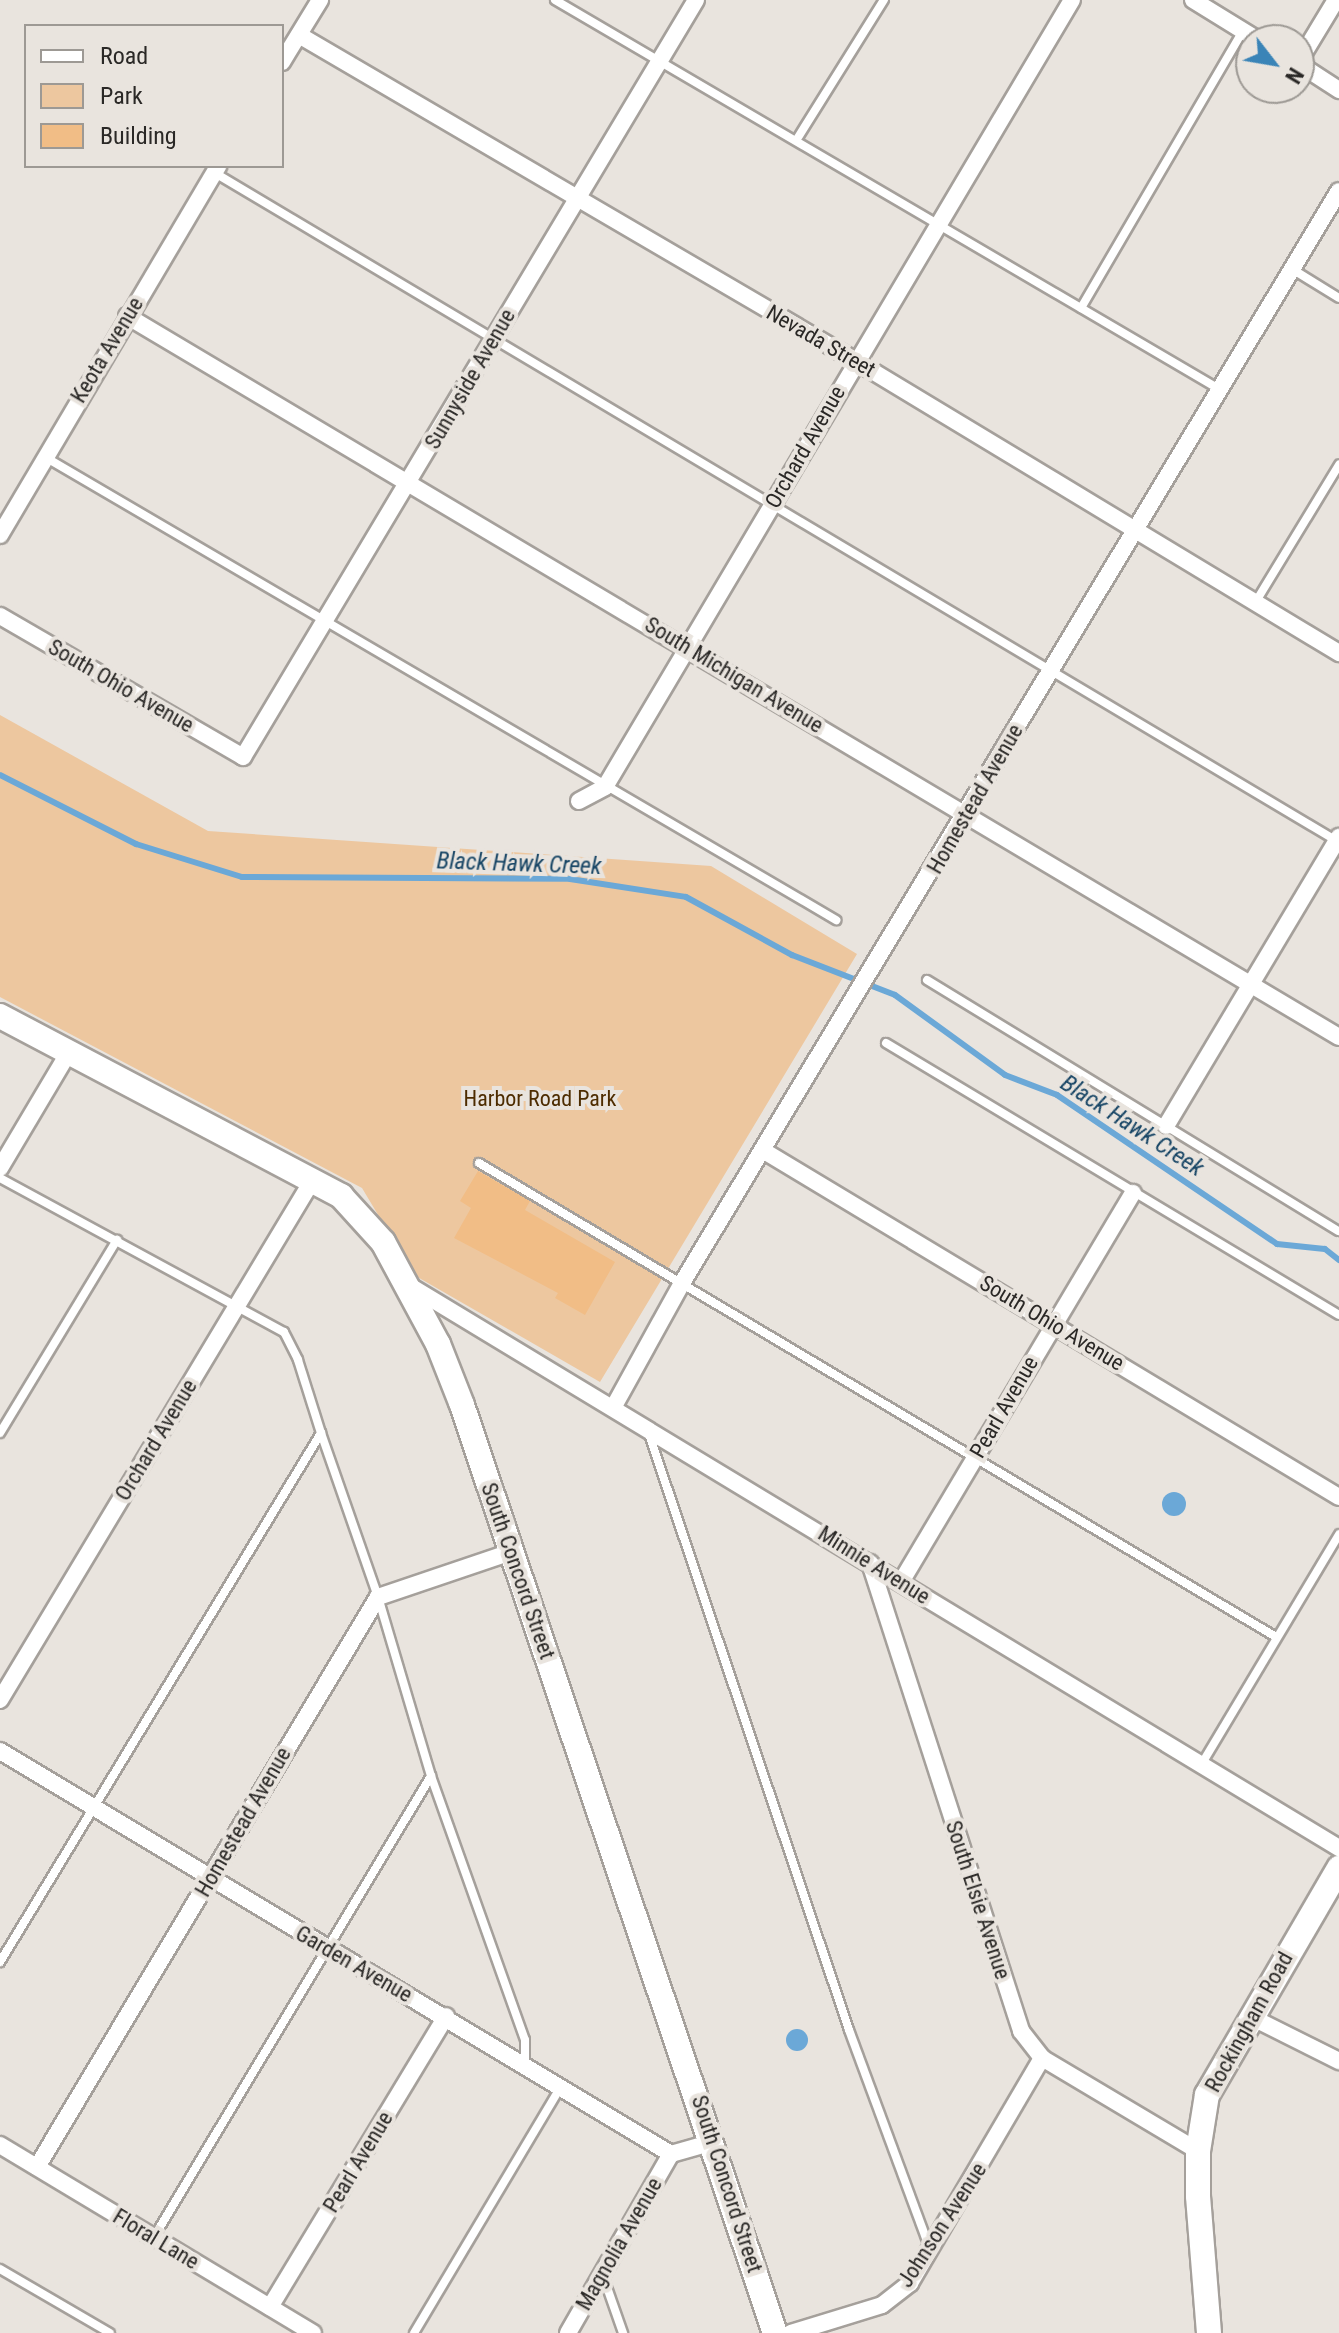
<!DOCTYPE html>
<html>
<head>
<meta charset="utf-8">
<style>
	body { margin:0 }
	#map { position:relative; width:1339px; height:2333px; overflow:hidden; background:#e9e4de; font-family:"Roboto Condensed",sans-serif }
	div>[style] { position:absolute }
	.green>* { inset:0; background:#edc79f }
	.water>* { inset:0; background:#6ba8d7 }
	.round { border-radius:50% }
	.stream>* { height:6px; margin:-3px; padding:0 3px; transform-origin:3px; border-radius:3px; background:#6ba8d7 }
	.building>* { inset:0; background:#f1bd86 }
	.roads { filter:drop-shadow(2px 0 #a5a09b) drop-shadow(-2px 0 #a5a09b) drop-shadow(0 2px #a5a09b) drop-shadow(0 -2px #a5a09b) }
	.lane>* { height:8px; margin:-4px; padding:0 4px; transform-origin:4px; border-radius:4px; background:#fff }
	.street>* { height:16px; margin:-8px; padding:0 8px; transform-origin:8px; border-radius:8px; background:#fff }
	.secondary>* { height:24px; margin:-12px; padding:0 12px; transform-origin:12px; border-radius:12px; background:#fff }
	span { translate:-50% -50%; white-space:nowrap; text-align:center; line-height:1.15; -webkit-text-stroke:8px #e9e4de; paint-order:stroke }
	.street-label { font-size:22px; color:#2a2826 }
	.park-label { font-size:22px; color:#4d2c00 }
	.water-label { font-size:24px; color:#174565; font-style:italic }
	.legend { position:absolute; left:24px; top:24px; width:260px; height:144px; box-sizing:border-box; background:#e9e4de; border:2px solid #9d9994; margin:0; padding:10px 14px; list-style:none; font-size:24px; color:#2a2826 }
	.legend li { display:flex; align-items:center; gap:16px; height:40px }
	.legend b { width:40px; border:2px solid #9d9994 }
	.north { position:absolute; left:1235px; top:24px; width:80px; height:80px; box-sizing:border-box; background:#e9e4de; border:2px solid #9d9994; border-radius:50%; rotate:121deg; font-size:22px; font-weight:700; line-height:32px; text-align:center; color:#2a2826 }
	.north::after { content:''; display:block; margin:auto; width:28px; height:36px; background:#3a84b7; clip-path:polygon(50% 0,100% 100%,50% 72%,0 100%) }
</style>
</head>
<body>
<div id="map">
	<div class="green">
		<i style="clip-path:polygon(0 715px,208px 831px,711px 866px,857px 954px,600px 1382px,414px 1275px,362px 1188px,0 997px)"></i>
	</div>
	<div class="water">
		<i class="round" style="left:1162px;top:1492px;width:24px;height:24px"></i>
		<i class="round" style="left:786px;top:2029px;width:22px;height:22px"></i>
	</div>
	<div class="stream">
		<i style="left:0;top:775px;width:153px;rotate:26.9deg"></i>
		<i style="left:136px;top:844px;width:111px;rotate:17.3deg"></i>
		<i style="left:242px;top:877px;width:328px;rotate:0.3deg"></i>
		<i style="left:570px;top:879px;width:117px;rotate:8.8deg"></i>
		<i style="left:686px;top:897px;width:121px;rotate:28.7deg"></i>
		<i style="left:792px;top:955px;width:110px;rotate:21.2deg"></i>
		<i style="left:895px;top:995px;width:136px;rotate:36deg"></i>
		<i style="left:1005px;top:1075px;width:56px;rotate:21deg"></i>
		<i style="left:1057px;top:1095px;width:266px;rotate:34.1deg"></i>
		<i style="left:1277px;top:1244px;width:48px;rotate:5.9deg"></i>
		<i style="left:1325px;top:1249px;width:18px;rotate:38deg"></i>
	</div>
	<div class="building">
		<i style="clip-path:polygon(478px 1171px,530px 1201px,525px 1210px,615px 1262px,585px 1315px,555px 1298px,558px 1293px,454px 1238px,471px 1208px,460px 1201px)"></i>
	</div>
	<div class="roads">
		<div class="lane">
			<i style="left:555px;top:0;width:770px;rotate:30.36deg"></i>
			<i style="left:797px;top:139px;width:164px;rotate:-58deg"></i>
			<i style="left:215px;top:173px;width:1306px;rotate:30.77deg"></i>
			<i style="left:1292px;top:269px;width:55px;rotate:31.7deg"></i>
			<i style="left:1081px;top:308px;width:321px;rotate:-59.7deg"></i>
			<i style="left:45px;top:457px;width:917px;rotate:30.34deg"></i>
			<i style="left:1255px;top:603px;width:162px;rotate:-58.7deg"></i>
			<i style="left:927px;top:980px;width:482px;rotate:31.4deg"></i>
			<i style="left:886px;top:1043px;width:528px;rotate:30.98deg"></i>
			<i style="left:479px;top:1163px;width:927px;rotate:30.74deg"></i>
			<i style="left:0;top:1178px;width:323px;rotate:28.5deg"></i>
			<i style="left:284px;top:1332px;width:31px;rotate:63deg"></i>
			<i style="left:298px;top:1360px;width:77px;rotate:72.5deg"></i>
			<i style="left:321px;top:1433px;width:619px;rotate:121.25deg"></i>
			<i style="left:0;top:1433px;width:226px;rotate:-58.8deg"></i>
			<i style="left:321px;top:1433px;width:174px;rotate:70.8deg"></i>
			<i style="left:378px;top:1597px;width:187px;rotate:73.5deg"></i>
			<i style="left:431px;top:1776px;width:280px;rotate:70.4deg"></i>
			<i style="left:525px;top:2040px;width:27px;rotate:90deg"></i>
			<i style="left:649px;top:1434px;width:629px;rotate:71.45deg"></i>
			<i style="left:849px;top:2030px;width:233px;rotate:69.7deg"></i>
			<i style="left:1201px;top:1765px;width:269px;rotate:-59.1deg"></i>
			<i style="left:154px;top:2237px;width:538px;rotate:-59deg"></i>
			<i style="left:0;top:2269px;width:127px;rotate:30.2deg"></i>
			<i style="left:602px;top:2273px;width:64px;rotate:70.7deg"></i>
			<i style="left:414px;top:2333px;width:285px;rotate:-59.2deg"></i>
		</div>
		<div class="street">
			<i style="left:1193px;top:0;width:76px;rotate:31.6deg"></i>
			<i style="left:299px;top:35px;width:643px;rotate:30.35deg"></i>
			<i style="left:854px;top:360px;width:567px;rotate:31.14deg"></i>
			<i style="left:1299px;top:61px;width:71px;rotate:-58.8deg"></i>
			<i style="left:282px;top:62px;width:73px;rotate:-58.5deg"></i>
			<i style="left:1299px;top:64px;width:48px;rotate:33deg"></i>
			<i style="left:127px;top:316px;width:1410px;rotate:30.75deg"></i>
			<i style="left:0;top:535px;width:429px;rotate:-59.4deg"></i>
			<i style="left:0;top:616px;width:281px;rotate:30.1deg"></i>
			<i style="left:243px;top:757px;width:882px;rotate:-59.1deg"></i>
			<i style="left:579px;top:801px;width:30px;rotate:-28deg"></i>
			<i style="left:605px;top:787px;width:915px;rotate:-59.32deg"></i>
			<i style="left:1166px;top:1126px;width:337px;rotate:-59.1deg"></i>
			<i style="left:764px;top:1151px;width:671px;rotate:31.04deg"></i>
			<i style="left:0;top:1168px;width:135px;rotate:-59.3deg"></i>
			<i style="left:410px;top:1286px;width:1086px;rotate:31.17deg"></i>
			<i style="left:613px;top:1408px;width:143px;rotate:-61.1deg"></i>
			<i style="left:682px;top:1283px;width:1274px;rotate:-58.97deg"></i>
			<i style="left:870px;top:1563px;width:492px;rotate:72.1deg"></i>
			<i style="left:1021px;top:2031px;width:34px;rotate:52deg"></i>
			<i style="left:1042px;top:2058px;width:182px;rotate:30.8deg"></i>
			<i style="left:901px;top:1582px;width:453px;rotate:-59.2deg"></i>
			<i style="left:0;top:1700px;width:606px;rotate:-58.99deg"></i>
			<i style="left:0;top:1751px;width:783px;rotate:30.99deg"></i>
			<i style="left:671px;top:2154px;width:44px;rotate:-15.9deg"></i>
			<i style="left:1249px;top:2016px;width:101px;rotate:26.6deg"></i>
			<i style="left:0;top:2145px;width:365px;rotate:31deg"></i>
			<i style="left:37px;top:2167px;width:664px;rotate:-59.11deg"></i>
			<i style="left:378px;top:1597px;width:140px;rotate:-18.7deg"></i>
			<i style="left:270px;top:2307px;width:340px;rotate:-58.8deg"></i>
			<i style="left:568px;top:2333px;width:207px;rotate:-60.1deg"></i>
			<i style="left:791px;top:2333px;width:95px;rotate:-17.1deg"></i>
			<i style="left:882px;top:2305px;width:36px;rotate:-38deg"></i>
			<i style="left:910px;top:2283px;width:261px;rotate:-59.6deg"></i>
		</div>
		<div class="secondary">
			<i style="left:0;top:1016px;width:386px;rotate:27.8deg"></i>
			<i style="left:341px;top:1196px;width:62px;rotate:47.6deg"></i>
			<i style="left:383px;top:1242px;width:116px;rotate:61.7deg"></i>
			<i style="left:438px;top:1344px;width:66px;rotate:68.5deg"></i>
			<i style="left:462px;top:1405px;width:979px;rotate:71.36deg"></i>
			<i style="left:1209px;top:2333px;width:137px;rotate:-94.6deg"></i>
			<i style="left:1198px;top:2196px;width:45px;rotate:-90deg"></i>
			<i style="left:1198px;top:2151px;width:57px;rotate:-80.9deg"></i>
			<i style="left:1207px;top:2095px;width:263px;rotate:-59.8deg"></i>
		</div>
	</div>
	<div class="street-label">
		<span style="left:821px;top:341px;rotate:30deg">Nevada Street</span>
		<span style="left:107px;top:350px;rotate:-59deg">Keota Avenue</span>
		<span style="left:470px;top:379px;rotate:-60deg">Sunnyside Avenue</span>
		<span style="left:805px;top:447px;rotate:-60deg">Orchard Avenue</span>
		<span style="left:734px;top:675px;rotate:31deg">South Michigan Avenue</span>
		<span style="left:121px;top:686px;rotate:30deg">South Ohio Avenue</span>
		<span style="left:975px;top:799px;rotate:-60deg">Homestead Avenue</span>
		<span style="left:1052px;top:1323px;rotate:31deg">South Ohio Avenue</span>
		<span style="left:1004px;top:1407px;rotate:-60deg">Pearl Avenue</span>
		<span style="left:156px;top:1440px;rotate:-59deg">Orchard Avenue</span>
		<span style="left:874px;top:1565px;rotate:32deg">Minnie Avenue</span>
		<span style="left:518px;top:1571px;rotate:71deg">South Concord Street</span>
		<span style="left:243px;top:1822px;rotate:-60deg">Homestead Avenue</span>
		<span style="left:978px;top:1900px;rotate:72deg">South Elsie Avenue</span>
		<span style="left:354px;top:1964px;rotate:30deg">Garden Avenue</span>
		<span style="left:1249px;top:2022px;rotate:-61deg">Rockingham Road</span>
		<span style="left:358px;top:2162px;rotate:-59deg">Pearl Avenue</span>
		<span style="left:727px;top:2184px;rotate:72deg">South Concord Street</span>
		<span style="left:942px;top:2225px;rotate:-57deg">Johnson Avenue</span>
		<span style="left:156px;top:2239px;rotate:31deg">Floral Lane</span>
		<span style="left:619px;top:2244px;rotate:-60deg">Magnolia Avenue</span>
	</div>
	<div class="park-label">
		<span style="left:540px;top:1099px">Harbor Road Park</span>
	</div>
	<div class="water-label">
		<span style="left:519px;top:864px;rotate:2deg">Black Hawk Creek</span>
		<span style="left:1132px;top:1126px;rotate:33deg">Black Hawk Creek</span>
	</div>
	<ul class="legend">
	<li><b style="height:10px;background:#fff"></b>Road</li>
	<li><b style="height:22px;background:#edc79f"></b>Park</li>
	<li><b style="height:22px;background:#f1bd86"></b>Building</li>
	</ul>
	<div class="north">N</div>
</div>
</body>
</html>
